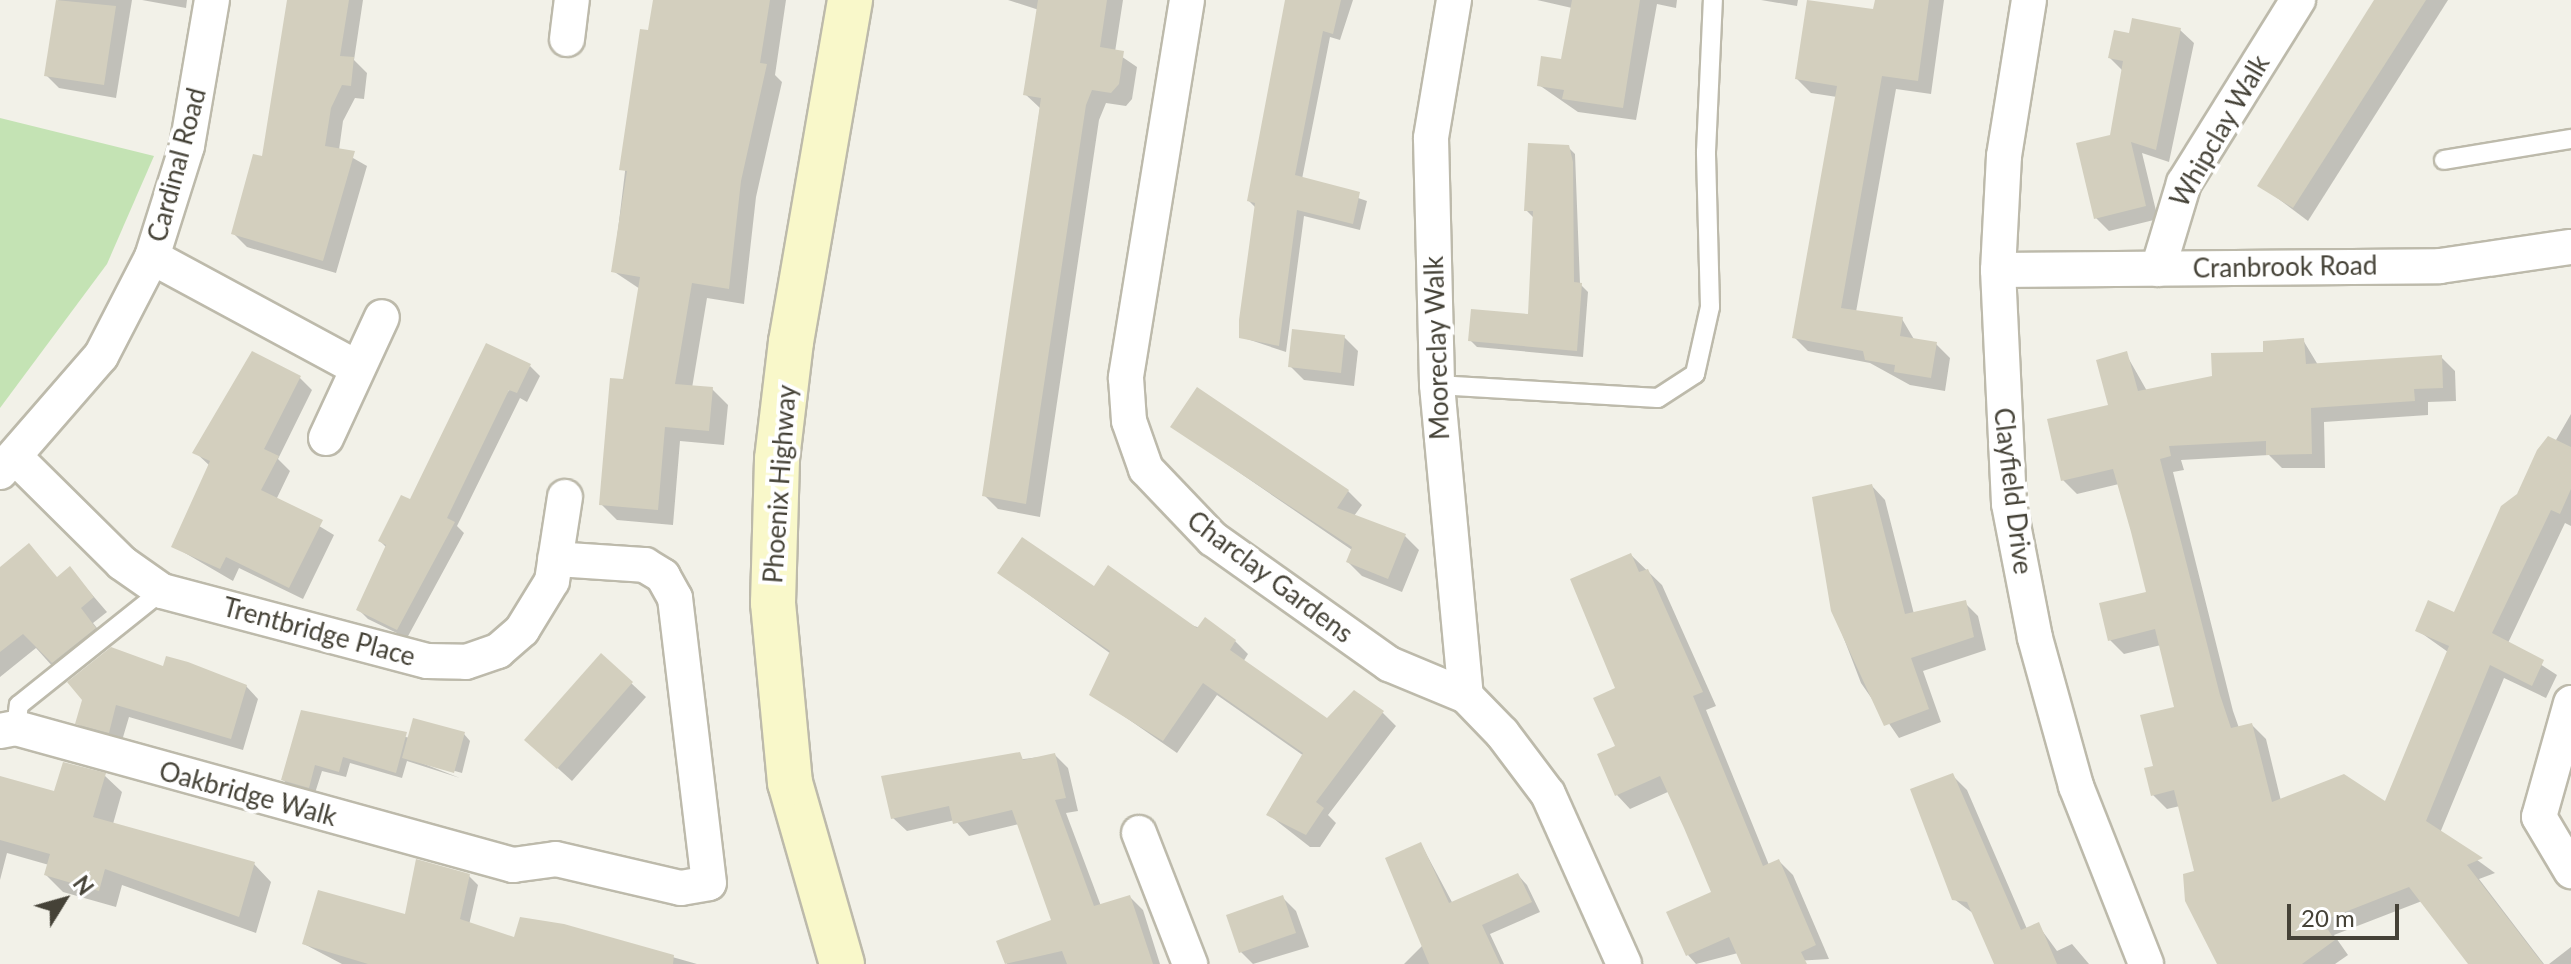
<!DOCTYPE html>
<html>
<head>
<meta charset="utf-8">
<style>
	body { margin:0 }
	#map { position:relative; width:2571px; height:964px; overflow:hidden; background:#f2f1e8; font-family:Lato,sans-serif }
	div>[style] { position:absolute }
	.green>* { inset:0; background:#c4e3b4 }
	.shadow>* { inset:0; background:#0003 }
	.building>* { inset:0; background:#d3cfbe }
	.roads { filter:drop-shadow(2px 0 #bdbaab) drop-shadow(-2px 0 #bdbaab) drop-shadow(0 2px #bdbaab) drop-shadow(0 -2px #bdbaab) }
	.lane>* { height:18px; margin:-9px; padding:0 9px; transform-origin:9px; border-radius:9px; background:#fff }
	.street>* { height:34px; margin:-17px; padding:0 17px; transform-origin:17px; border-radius:17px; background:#fff }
	.secondary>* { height:44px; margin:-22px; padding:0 22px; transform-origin:22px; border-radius:22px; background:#f9f8ca }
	span { translate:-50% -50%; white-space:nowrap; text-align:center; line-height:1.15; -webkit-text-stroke:8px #fff; paint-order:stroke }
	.street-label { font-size:26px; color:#454237 }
	.north { position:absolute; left:24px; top:860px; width:80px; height:80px; -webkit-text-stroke:6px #fff; paint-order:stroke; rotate:53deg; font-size:22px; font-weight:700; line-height:32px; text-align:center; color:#454237 }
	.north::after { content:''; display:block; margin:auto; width:28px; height:36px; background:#454237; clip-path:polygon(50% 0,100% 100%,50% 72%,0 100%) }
	.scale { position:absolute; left:2287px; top:904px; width:112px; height:36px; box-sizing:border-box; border:4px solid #454237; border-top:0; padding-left:10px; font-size:24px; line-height:28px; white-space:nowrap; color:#454237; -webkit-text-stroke:6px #fff; paint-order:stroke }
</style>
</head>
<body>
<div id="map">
	<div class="green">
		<i style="clip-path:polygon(0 118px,154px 156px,107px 264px,0 408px)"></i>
	</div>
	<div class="shadow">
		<i style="clip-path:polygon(58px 0,132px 0,116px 98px,59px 88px,46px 75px)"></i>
		<i style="clip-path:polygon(142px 0,187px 0,186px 8px)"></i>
		<i style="clip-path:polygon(289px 0,363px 0,354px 60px,367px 73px,364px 99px,355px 98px,343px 121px,339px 150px,367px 166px,336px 273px,247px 247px,234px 234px,263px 159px)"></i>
		<i style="clip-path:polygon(655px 0,786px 0,775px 75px,782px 82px,756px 197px,744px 304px,707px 298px,692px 388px,712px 389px,728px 405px,724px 445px,680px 441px,673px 525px,617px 520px,601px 504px,640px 289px,613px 271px,642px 31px,649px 32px)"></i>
		<i style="clip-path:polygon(1008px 0,1123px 0,1115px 52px,1137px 67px,1132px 99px,1126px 106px,1106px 103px,1099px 120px,1040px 517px,998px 509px,984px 495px,1040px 108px,1025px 94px,1039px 10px)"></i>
		<i style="clip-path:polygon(1299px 0,1353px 0,1340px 40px,1330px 37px,1302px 179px,1367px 201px,1360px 230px,1304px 216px,1286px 352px,1241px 337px,1256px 208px,1249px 201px)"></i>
		<i style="clip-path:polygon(1537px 0,1677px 0,1676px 8px,1657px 4px,1636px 120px,1578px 112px,1539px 85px,1563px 61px,1572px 8px)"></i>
		<i style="clip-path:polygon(1761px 0,1798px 0,1797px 6px)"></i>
		<i style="clip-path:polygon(1877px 0,1944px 0,1931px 94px,1896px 89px,1856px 312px,1902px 319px,1915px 341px,1936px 344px,1950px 358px,1945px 391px,1910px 385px,1870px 363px,1808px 351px,1794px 337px,1837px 97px,1811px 93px,1797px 79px,1875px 12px)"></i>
		<i style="clip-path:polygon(2377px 0,2448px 0,2308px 221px,2260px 185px)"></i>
		<i style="clip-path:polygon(2180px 30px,2194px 43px,2169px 162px,2142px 153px,2158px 219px,2109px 231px,2096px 218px,2123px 71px,2110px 58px)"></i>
		<i style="clip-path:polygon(1568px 147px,1575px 154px,1580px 284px,1588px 292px,1583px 357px,1477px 347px,1470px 340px,1530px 316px,1533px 217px,1526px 210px)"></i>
		<i style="clip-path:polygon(1344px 337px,1358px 351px,1354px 386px,1304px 380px,1290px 366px)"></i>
		<i style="clip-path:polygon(2303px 340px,2318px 365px,2441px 357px,2455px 371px,2456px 401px,2428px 402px,2428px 415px,2324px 422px,2325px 468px,2282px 468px,2269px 455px,2181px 460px,2184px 470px,2173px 472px,2233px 711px,2239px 728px,2252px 725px,2266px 739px,2281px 801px,2386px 804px,2448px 652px,2417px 630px,2455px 615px,2571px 414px,2571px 526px,2565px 523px,2508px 643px,2557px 675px,2546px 698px,2504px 678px,2440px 833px,2495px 873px,2479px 879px,2544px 964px,2471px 964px,2422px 901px,2334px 935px,2348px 955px,2335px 964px,2220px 964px,2180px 806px,2167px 809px,2153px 795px,2177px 708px,2161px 645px,2124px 654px,2110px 640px,2148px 593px,2119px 484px,2077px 494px,2063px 480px,2110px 406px,2126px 354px,2147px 391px,2214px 377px)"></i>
		<i style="clip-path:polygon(530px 366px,540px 376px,527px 402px,520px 398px,457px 526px,464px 533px,407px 638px,368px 619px,358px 609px,387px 548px,380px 541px)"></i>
		<i style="clip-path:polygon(299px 377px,312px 390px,278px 459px,290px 471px,276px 500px,334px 535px,303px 599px,239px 568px,233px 581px,173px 546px,210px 466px,195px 452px)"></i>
		<i style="clip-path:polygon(1173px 427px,1348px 491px,1362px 505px,1354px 516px,1405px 536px,1419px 550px,1402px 592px,1362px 576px,1348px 562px,1352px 550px)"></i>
		<i style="clip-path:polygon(1872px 486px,1885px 500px,1914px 614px,1965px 603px,1978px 616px,1986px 650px,1923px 671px,1941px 722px,1899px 738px,1861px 683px,1833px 610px)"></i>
		<i style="clip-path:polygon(29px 546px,58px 579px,70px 569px,107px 612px,93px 623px,109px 643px,62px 677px,36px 648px,0 677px,0 569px)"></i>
		<i style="clip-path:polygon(1631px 555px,1662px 585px,1716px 706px,1706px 710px,1769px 865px,1779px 861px,1793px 875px,1829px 959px,1743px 964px,1738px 953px,1696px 964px,1688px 955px,1714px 893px,1670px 791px,1630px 809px,1617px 795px)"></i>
		<i style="clip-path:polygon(999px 573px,1094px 589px,1235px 641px,1248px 654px,1243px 662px,1327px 721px,1383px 713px,1396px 726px,1328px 815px,1336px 823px,1320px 847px,1310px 847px,1269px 815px,1304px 756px,1217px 695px,1177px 753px,1092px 694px,1111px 654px)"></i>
		<i style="clip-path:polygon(601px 655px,646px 697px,572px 781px,541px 753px)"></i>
		<i style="clip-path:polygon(165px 668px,246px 686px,258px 699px,243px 750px,129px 717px,121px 744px,90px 736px,78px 723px)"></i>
		<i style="clip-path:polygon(302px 712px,410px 738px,464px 734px,470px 741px,462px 773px,409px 758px,460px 778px,407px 761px,402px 778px,350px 763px,346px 777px,322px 771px,315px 793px,290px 786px,283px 780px)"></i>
		<i style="clip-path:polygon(1055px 755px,1068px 768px,1078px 811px,1066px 813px,1101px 906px,1130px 897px,1143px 910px,1160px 964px,1007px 964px,999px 942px,1053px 921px,1019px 824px,969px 836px,955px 820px,907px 831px,893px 818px,884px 777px)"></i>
		<i style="clip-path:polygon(104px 775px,122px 792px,113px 824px,254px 864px,271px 882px,256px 933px,122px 885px,116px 907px,63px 892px,46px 875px,49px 865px,7px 853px,0 880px,0 778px,56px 793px)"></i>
		<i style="clip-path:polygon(1953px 776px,1967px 790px,2027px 929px,2038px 925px,2057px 951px,2072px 944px,2089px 964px,1996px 964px,1974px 914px,1954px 899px)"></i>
		<i style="clip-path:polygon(1421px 844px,1453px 904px,1518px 875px,1527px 885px,1540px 912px,1490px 934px,1504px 964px,1404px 964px,1422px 946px)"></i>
		<i style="clip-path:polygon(469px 876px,478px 885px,469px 925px,515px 940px,563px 926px,697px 964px,342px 964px,304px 944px,406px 916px)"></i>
		<i style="clip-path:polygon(1282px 897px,1296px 911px,1309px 947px,1253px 964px,1241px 952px)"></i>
		<i style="clip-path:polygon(2571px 947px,2571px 964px,2549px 964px)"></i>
	</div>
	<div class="building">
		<i style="clip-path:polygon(56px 0,116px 6px,104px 85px,44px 76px)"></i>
		<i style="clip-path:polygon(287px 0,349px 0,340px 56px,354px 57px,351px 86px,342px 85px,331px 108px,325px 146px,355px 151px,323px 261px,231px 234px,253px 154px,262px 156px)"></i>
		<i style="clip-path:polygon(653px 0,770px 0,760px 63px,767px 64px,741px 181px,729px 289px,692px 283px,675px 384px,713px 387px,709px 431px,665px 427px,658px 510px,599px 505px,610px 378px,623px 379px,640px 277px,611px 272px,627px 171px,619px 170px,640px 29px,648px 30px)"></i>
		<i style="clip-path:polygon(1038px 0,1107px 0,1100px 47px,1124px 51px,1119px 84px,1111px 93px,1092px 90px,1086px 105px,1026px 504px,982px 496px,1041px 98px,1023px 95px)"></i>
		<i style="clip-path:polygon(1285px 0,1341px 0,1333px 34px,1323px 31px,1295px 175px,1360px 192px,1353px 224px,1297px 210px,1279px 346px,1239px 338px,1239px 320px,1255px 203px,1247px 201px)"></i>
		<i style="clip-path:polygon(1572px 0,1640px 0,1623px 108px,1562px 99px,1564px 90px,1537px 86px,1541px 56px,1561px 59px)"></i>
		<i style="clip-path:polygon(1807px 0,1873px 9px,1875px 0,1929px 0,1918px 81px,1882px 76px,1841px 308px,1903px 317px,1900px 336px,1937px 342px,1931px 378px,1894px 372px,1895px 365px,1865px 360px,1863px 351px,1792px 338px,1837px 86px,1795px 79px)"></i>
		<i style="clip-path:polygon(2374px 0,2426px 0,2293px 208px,2257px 186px)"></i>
		<i style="clip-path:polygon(2132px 18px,2181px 28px,2156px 150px,2131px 142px,2146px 206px,2094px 219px,2076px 143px,2110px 135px,2123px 61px,2108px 58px,2114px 30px,2129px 33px)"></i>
		<i style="clip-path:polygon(1528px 143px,1569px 145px,1573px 162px,1574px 282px,1582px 283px,1577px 351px,1468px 341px,1471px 309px,1528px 314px,1533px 211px,1524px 211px)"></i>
		<i style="clip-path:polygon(1292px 329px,1345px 335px,1341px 373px,1288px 367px)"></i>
		<i style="clip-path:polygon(2304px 338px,2306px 364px,2442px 355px,2443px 388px,2414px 389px,2415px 401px,2311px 408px,2312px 454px,2266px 455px,2266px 441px,2169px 446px,2171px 456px,2160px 459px,2220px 695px,2231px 728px,2252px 723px,2272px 802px,2344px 774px,2385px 801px,2449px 646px,2415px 631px,2428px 600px,2454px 612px,2501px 506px,2517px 494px,2537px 450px,2548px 436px,2571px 447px,2571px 489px,2560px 514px,2551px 510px,2492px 633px,2544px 660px,2532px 686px,2490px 665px,2426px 821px,2483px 858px,2467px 865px,2543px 964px,2468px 964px,2409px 887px,2322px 921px,2335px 940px,2302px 964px,2217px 964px,2185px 901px,2183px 874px,2194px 871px,2174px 790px,2151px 796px,2144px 768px,2153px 766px,2140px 715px,2174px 707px,2155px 629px,2108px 641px,2099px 603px,2146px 592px,2131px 532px,2113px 469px,2061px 481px,2047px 419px,2108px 405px,2096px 360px,2127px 351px,2138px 391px,2212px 376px,2211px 353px,2263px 352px,2263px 341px)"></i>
		<i style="clip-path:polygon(486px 343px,531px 364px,517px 393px,509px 390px,447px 518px,455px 522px,397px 630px,356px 610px,386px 545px,378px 541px,401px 495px,410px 499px)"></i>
		<i style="clip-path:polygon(252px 351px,301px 376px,264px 449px,279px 456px,261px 490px,323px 520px,289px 588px,226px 557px,220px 569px,171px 547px,210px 461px,192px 453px)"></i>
		<i style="clip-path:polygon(1197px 387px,1349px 490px,1337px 508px,1406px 534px,1388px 579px,1346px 562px,1352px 547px,1170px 427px)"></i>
		<i style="clip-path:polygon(1872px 484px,1905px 614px,1966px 600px,1974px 637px,1911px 658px,1929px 709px,1884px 726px,1831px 611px,1812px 497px)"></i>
		<i style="clip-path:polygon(1022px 537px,1094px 586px,1108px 565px,1197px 628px,1205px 617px,1236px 640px,1230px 650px,1327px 718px,1354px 690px,1384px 711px,1316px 802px,1324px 808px,1306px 835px,1266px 815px,1303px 753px,1203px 683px,1163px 741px,1089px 695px,1110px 651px,997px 573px)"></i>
		<i style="clip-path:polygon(29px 543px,57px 577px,70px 566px,94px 597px,81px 608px,96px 628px,52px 663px,23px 634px,0 652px,0 567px)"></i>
		<i style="clip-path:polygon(1631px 553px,1639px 572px,1648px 569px,1703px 692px,1693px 696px,1763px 866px,1779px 859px,1816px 945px,1801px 952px,1807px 964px,1741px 964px,1729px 937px,1686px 956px,1666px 912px,1711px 892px,1684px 828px,1660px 776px,1615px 796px,1597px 754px,1615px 746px,1593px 698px,1615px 688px,1570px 579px)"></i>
		<i style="clip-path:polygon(111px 647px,163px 666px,166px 656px,188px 662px,247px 685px,231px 739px,116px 705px,109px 733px,75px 724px,82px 700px,67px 682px)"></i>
		<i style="clip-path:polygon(601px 653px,633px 682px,557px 769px,524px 740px)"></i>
		<i style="clip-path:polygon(301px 710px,407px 732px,396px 773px,343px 757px,339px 772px,315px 765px,309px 788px,281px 780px)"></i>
		<i style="clip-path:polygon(413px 718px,465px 732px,454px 773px,402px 758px)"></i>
		<i style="clip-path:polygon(1020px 752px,1023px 760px,1055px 753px,1066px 798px,1055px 800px,1094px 906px,1130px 895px,1153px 964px,1067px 964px,1062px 951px,1005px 964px,996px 941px,1051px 920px,1012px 810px,953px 824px,949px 806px,891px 819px,881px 776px)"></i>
		<i style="clip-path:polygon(63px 762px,106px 773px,93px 817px,255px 862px,239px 917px,105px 869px,99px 891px,44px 875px,50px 854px,0 840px,0 776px,54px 791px)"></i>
		<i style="clip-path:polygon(1953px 773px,2021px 930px,2039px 922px,2057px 964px,1994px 964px,1967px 902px,1952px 900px,1910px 789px)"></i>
		<i style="clip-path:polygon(1421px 842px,1449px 903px,1518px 873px,1532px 902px,1482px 925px,1500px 964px,1429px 964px,1385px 858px)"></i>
		<i style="clip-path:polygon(416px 859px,470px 874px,460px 919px,514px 937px,520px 917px,564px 924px,674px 955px,673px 964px,368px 964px,302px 944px,318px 890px,405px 914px)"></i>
		<i style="clip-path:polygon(1283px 895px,1296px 933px,1239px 953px,1226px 915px)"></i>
	</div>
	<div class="roads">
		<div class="lane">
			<i style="left:2444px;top:160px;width:129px;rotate:-9.4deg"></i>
			<i style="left:1437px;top:385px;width:221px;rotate:3.4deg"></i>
			<i style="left:1658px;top:398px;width:44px;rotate:-33deg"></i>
			<i style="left:1695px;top:374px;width:69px;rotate:-77.4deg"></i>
			<i style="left:1710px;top:307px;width:155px;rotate:-91.5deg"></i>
			<i style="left:1706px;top:152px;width:152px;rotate:-87.4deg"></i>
			<i style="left:16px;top:728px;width:23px;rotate:-83deg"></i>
			<i style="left:19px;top:705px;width:183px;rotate:-38.6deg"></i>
		</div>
		<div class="street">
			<i style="left:1187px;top:0;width:383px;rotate:99.2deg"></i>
			<i style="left:1126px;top:378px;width:43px;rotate:86deg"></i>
			<i style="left:1129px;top:421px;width:51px;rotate:70.5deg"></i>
			<i style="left:1146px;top:469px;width:97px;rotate:46.3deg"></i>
			<i style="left:1213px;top:539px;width:216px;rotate:35.4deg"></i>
			<i style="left:1389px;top:664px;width:83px;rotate:22.6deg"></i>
			<i style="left:1466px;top:696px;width:52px;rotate:45.8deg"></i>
			<i style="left:1502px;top:733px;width:76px;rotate:53deg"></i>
			<i style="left:1548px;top:794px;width:186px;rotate:65.9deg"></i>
			<i style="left:1454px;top:0;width:140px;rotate:99.5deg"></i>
			<i style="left:1431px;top:138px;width:247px;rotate:88.6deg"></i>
			<i style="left:1437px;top:385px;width:312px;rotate:84.7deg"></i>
			<i style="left:2029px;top:0;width:158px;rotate:99.1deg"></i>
			<i style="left:2004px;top:156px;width:114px;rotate:93deg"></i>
			<i style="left:1998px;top:270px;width:234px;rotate:87.3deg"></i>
			<i style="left:2009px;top:504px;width:136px;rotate:79deg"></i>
			<i style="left:2035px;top:638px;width:154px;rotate:74.5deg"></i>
			<i style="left:2076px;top:786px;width:191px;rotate:68.5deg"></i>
			<i style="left:567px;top:39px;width:39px;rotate:-83deg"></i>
			<i style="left:152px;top:257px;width:233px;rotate:28.4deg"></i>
			<i style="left:2158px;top:269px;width:90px;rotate:-73.2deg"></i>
			<i style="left:2184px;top:183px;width:216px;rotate:-58.1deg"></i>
			<i style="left:1998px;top:270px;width:442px;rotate:-0.5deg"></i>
			<i style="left:2440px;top:266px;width:132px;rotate:-8.3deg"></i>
			<i style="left:326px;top:438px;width:133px;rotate:-65.2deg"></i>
			<i style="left:17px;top:459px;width:148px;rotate:44.7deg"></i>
			<i style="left:122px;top:563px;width:49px;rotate:35deg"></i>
			<i style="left:162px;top:591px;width:274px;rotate:14.8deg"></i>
			<i style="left:427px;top:661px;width:39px;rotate:1deg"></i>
			<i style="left:466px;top:662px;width:34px;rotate:-19deg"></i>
			<i style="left:498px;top:651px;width:32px;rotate:-41deg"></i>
			<i style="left:522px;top:630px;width:57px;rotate:-58.5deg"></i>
			<i style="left:552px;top:581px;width:85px;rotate:-81.2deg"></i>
			<i style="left:0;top:472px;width:154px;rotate:-49deg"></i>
			<i style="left:101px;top:356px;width:111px;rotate:-62.7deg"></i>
			<i style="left:152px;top:257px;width:116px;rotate:-72.5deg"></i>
			<i style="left:187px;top:146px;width:148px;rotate:-80.3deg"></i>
			<i style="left:2571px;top:703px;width:118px;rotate:105.7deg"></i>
			<i style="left:2539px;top:817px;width:63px;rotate:59.3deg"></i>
			<i style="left:0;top:731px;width:16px;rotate:-11deg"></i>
			<i style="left:16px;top:728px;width:516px;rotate:15.41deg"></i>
			<i style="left:513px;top:865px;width:43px;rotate:-7.9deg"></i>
			<i style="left:556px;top:859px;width:128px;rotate:13.1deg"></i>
			<i style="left:681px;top:888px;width:28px;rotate:-10deg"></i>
			<i style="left:709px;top:883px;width:287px;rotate:-96.8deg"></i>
			<i style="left:675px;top:598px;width:25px;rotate:-119deg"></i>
			<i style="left:663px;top:576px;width:21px;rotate:-149deg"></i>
			<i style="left:645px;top:565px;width:90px;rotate:-176.2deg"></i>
			<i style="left:1139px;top:833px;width:141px;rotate:68.7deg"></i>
		</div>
		<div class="secondary">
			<i style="left:842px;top:964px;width:188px;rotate:-106deg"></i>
			<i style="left:790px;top:783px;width:181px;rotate:-95.4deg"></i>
			<i style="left:773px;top:603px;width:144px;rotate:-88.4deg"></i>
			<i style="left:777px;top:459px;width:118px;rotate:-83.2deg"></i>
			<i style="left:791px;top:342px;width:347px;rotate:-80.2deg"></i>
		</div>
	</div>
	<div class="street-label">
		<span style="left:2220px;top:131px;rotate:-60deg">Whipclay Walk</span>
		<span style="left:177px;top:165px;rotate:-75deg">Cardinal Road</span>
		<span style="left:2285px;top:267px;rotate:-1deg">Cranbrook Road</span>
		<span style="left:1437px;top:348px;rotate:-92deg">Mooreclay Walk</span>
		<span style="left:780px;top:484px;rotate:-86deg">Phoenix Highway</span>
		<span style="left:2013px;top:491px;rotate:83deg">Clayfield Drive</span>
		<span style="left:1270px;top:577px;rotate:37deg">Charclay Gardens</span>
		<span style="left:319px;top:632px;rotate:15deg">Trentbridge Place</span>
		<span style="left:248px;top:794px;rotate:15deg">Oakbridge Walk</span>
	</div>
	<div class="north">N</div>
	<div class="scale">20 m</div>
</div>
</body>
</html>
